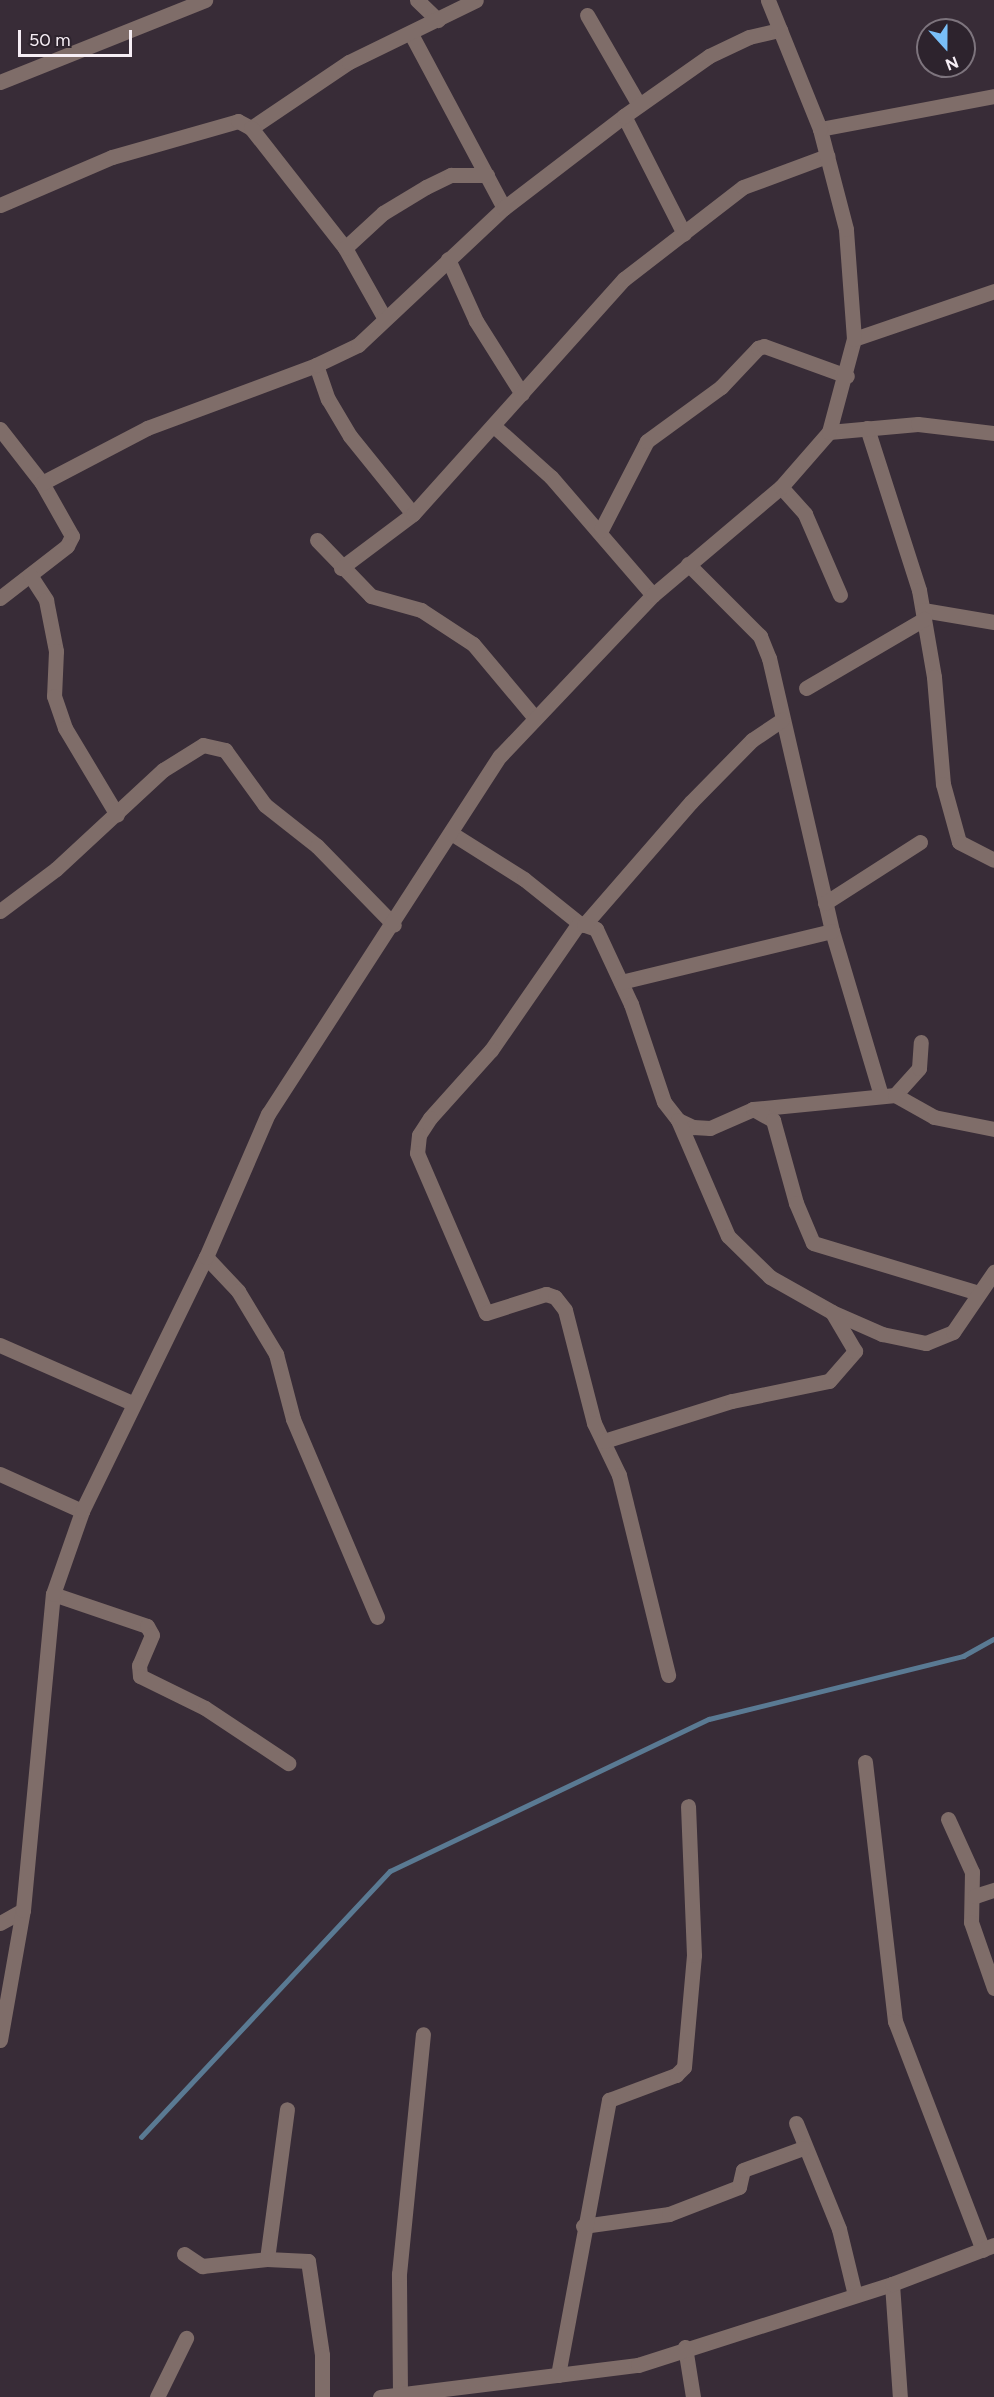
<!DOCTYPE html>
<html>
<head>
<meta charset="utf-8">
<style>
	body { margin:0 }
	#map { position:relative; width:994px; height:2397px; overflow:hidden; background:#382c37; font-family:Figtree,sans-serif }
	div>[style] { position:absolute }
	.stream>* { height:4.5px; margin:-2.25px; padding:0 2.25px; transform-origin:2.25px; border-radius:2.25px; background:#5a7a93 }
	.minor>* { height:15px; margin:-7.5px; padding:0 7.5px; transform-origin:7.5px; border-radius:7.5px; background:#7f6d69 }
	.tertiary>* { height:15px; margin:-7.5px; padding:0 7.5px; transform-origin:7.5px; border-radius:7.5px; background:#7f6d69 }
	span { translate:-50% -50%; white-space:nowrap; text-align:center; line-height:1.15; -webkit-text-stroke:6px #2d232d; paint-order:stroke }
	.north { position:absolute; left:916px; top:18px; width:60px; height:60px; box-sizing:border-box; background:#2d232d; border:2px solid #7d747d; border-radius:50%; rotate:159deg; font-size:16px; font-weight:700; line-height:24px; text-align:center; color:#f6eef5 }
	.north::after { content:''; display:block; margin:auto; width:21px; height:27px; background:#79bff8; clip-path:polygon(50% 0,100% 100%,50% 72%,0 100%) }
	.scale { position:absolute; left:18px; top:30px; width:114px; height:27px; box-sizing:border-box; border:3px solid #f6eef5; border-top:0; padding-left:8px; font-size:18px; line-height:21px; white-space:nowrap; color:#f6eef5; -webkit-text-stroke:4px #2d232d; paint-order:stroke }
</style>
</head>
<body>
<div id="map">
	<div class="stream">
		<i style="left:141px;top:2137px;width:364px;rotate:-46.9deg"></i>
		<i style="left:390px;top:1871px;width:353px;rotate:-25.5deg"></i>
		<i style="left:709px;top:1719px;width:262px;rotate:-13.9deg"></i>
		<i style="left:963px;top:1656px;width:35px;rotate:-29deg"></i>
	</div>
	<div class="minor">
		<i style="left:417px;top:0;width:29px;rotate:44deg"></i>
		<i style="left:587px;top:15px;width:104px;rotate:60deg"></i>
		<i style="left:411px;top:34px;width:197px;rotate:61.9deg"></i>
		<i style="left:0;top:82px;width:221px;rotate:-21.8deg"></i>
		<i style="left:624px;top:116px;width:132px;rotate:63deg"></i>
		<i style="left:251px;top:128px;width:118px;rotate:-34deg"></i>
		<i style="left:349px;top:62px;width:141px;rotate:-26deg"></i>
		<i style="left:820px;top:129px;width:177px;rotate:-10.7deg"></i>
		<i style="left:0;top:205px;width:122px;rotate:-23.2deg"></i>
		<i style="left:112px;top:157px;width:131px;rotate:-15.9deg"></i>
		<i style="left:238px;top:121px;width:15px;rotate:28deg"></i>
		<i style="left:251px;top:128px;width:152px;rotate:51.9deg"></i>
		<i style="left:345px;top:248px;width:81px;rotate:60.6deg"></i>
		<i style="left:345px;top:248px;width:52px;rotate:-42.6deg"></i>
		<i style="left:383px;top:213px;width:50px;rotate:-31.2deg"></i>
		<i style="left:426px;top:187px;width:28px;rotate:-26deg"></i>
		<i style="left:451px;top:175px;width:36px"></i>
		<i style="left:448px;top:259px;width:68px;rotate:65.7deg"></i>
		<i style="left:476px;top:321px;width:86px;rotate:57.8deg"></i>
		<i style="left:854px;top:339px;width:148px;rotate:-18.9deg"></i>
		<i style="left:316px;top:365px;width:36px;rotate:71deg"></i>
		<i style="left:328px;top:399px;width:43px;rotate:59.3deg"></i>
		<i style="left:350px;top:436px;width:100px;rotate:51.1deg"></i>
		<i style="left:495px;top:427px;width:75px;rotate:41.8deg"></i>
		<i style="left:551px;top:477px;width:156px;rotate:49.2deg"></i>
		<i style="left:867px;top:428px;width:170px;rotate:72.2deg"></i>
		<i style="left:919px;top:590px;width:88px;rotate:80.2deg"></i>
		<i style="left:934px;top:677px;width:107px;rotate:85.2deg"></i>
		<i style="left:943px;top:784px;width:60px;rotate:74.6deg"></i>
		<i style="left:959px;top:842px;width:39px;rotate:27deg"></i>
		<i style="left:0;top:429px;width:68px;rotate:52.1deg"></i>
		<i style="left:42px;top:483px;width:61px;rotate:60.5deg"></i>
		<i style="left:72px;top:536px;width:11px;rotate:117deg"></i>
		<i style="left:67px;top:546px;width:85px;rotate:142.2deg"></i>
		<i style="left:829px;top:432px;width:89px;rotate:-5.1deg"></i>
		<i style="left:918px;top:424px;width:77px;rotate:6.8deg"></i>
		<i style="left:42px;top:483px;width:119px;rotate:-27.6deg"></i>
		<i style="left:147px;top:428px;width:180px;rotate:-20.4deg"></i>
		<i style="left:316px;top:365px;width:47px;rotate:-25.5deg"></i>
		<i style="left:358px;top:345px;width:200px;rotate:-43.2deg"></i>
		<i style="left:504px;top:208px;width:151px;rotate:-37.5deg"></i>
		<i style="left:624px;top:116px;width:104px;rotate:-35.2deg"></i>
		<i style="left:709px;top:56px;width:44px;rotate:-25.4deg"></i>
		<i style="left:749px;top:37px;width:32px;rotate:-13deg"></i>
		<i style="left:781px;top:487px;width:36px;rotate:48deg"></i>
		<i style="left:805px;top:514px;width:88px;rotate:66.6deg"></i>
		<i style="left:601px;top:530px;width:100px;rotate:-62.7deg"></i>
		<i style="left:647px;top:441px;width:92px;rotate:-36.1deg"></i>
		<i style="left:721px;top:387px;width:54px;rotate:-46.5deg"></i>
		<i style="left:758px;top:348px;width:6px;rotate:-18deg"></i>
		<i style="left:764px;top:346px;width:88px;rotate:19.9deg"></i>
		<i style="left:317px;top:540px;width:78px;rotate:46deg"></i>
		<i style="left:371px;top:596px;width:52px;rotate:15.6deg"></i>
		<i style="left:421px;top:610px;width:62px;rotate:33.2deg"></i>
		<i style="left:473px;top:644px;width:97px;rotate:50deg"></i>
		<i style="left:688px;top:564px;width:102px;rotate:45deg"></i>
		<i style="left:760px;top:636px;width:24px;rotate:68deg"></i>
		<i style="left:769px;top:658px;width:280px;rotate:77deg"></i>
		<i style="left:832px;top:931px;width:171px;rotate:73.4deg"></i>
		<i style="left:341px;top:568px;width:90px;rotate:-36.9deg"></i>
		<i style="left:413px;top:514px;width:316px;rotate:-48.1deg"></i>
		<i style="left:624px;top:279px;width:150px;rotate:-37.7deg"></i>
		<i style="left:743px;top:187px;width:90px;rotate:-20.3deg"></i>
		<i style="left:30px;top:575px;width:30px;rotate:57deg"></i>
		<i style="left:46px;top:600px;width:52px;rotate:78.9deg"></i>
		<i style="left:56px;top:651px;width:45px;rotate:92.5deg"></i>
		<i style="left:54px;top:696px;width:34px;rotate:71deg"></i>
		<i style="left:65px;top:728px;width:101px;rotate:59.1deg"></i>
		<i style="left:923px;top:610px;width:72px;rotate:9.6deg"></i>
		<i style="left:806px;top:688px;width:137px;rotate:-30.3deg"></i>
		<i style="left:451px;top:833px;width:86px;rotate:32.2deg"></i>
		<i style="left:524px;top:879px;width:70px;rotate:38.7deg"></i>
		<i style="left:579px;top:923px;width:18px;rotate:19deg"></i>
		<i style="left:596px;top:929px;width:83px;rotate:65deg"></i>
		<i style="left:631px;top:1004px;width:103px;rotate:71.4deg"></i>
		<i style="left:664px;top:1102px;width:23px;rotate:52deg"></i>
		<i style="left:678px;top:1120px;width:17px;rotate:25deg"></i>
		<i style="left:693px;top:1127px;width:17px;rotate:3deg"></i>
		<i style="left:710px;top:1128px;width:47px;rotate:-23.8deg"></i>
		<i style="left:753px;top:1109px;width:143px;rotate:-5.6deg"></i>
		<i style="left:895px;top:1095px;width:36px;rotate:-48deg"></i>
		<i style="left:919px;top:1068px;width:26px;rotate:-86deg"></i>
		<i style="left:825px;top:903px;width:113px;rotate:-32.7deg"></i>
		<i style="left:0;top:911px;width:70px;rotate:-36.9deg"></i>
		<i style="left:56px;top:869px;width:146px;rotate:-42.8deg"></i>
		<i style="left:163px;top:770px;width:47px;rotate:-32deg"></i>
		<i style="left:203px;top:745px;width:23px;rotate:13deg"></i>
		<i style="left:225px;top:750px;width:68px;rotate:54deg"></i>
		<i style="left:265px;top:805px;width:66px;rotate:38.3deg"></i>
		<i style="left:317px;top:846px;width:110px;rotate:45.7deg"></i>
		<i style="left:579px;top:923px;width:155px;rotate:124.7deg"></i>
		<i style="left:491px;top:1050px;width:91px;rotate:131.9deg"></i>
		<i style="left:430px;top:1118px;width:20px;rotate:123deg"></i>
		<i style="left:419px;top:1135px;width:18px;rotate:96deg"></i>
		<i style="left:417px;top:1153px;width:174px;rotate:66.7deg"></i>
		<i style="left:486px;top:1313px;width:63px;rotate:-17.6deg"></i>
		<i style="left:546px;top:1294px;width:9px;rotate:18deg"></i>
		<i style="left:555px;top:1297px;width:16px;rotate:52deg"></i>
		<i style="left:565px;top:1310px;width:117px;rotate:75.6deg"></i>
		<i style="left:594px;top:1423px;width:58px;rotate:64.3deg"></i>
		<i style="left:619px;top:1475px;width:206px;rotate:76.2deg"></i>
		<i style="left:584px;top:925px;width:163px;rotate:-49deg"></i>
		<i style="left:691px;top:802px;width:87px;rotate:-45.5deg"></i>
		<i style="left:752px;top:740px;width:36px;rotate:-34deg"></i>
		<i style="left:621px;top:982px;width:217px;rotate:-13.6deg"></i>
		<i style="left:895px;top:1095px;width:45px;rotate:29.4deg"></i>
		<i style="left:934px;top:1117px;width:61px;rotate:11.3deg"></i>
		<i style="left:753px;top:1109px;width:23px;rotate:29deg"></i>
		<i style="left:773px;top:1120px;width:86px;rotate:74.5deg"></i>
		<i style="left:796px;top:1203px;width:43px;rotate:67deg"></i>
		<i style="left:813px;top:1243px;width:173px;rotate:16.8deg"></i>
		<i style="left:678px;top:1120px;width:126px;rotate:66.7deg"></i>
		<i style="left:728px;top:1236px;width:59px;rotate:44.3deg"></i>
		<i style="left:770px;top:1277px;width:71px;rotate:29.4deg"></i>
		<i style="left:832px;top:1312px;width:55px;rotate:23.7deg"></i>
		<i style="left:882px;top:1334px;width:45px;rotate:11.6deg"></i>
		<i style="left:926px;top:1343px;width:29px;rotate:-22deg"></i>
		<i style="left:953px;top:1332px;width:73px;rotate:-55.7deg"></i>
		<i style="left:206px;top:1257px;width:47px;rotate:46.7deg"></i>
		<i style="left:238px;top:1291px;width:74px;rotate:58.9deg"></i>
		<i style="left:276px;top:1354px;width:67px;rotate:75.3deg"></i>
		<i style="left:293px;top:1419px;width:215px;rotate:67deg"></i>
		<i style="left:0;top:1345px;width:144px;rotate:23.7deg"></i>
		<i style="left:604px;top:1441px;width:134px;rotate:-17.4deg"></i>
		<i style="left:732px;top:1401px;width:99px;rotate:-11.7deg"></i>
		<i style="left:829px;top:1381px;width:40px;rotate:-49deg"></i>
		<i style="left:855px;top:1351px;width:45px;rotate:-120.5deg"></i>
		<i style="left:0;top:1474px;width:90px;rotate:24.3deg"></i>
		<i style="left:53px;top:1594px;width:99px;rotate:18.8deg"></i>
		<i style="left:147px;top:1626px;width:10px;rotate:61deg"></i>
		<i style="left:152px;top:1635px;width:33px;rotate:113deg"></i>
		<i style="left:139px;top:1665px;width:11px;rotate:85deg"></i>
		<i style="left:140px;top:1676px;width:72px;rotate:26.2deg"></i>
		<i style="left:205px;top:1708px;width:100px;rotate:33.5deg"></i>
		<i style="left:865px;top:1762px;width:261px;rotate:83.4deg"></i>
		<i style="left:895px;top:2021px;width:245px;rotate:69deg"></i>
		<i style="left:948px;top:1819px;width:58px;rotate:65.6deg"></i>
		<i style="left:972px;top:1872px;width:50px;rotate:91.1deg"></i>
		<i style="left:971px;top:1922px;width:70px;rotate:70.8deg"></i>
		<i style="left:975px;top:1896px;width:20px;rotate:-18deg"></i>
		<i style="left:0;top:1923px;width:26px;rotate:-29deg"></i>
		<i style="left:796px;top:2123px;width:114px;rotate:67.9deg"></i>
		<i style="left:839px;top:2229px;width:68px;rotate:76.4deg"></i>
		<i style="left:583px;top:2226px;width:87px;rotate:-7.9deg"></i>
		<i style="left:669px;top:2214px;width:75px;rotate:-21.1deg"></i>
		<i style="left:739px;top:2187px;width:17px;rotate:-77deg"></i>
		<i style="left:743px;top:2170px;width:64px;rotate:-20.1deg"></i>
		<i style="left:184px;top:2254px;width:22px;rotate:34deg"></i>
		<i style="left:202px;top:2266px;width:65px;rotate:-6.1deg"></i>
		<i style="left:267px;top:2259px;width:41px;rotate:2.8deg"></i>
		<i style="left:308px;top:2261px;width:95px;rotate:81.5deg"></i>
		<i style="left:322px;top:2355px;width:42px;rotate:90deg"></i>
		<i style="left:267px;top:2259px;width:151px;rotate:-82.4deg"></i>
		<i style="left:892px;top:2284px;width:113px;rotate:86deg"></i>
		<i style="left:685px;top:2347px;width:51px;rotate:80.9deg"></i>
		<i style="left:558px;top:2375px;width:280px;rotate:-79.5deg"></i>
		<i style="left:609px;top:2100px;width:72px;rotate:-20.5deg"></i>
		<i style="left:676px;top:2075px;width:11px;rotate:-45deg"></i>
		<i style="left:684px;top:2067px;width:112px;rotate:-84.9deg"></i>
		<i style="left:694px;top:1955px;width:149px;rotate:-92.3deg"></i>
		<i style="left:400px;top:2395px;width:121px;rotate:-90.5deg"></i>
		<i style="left:399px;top:2274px;width:241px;rotate:-84.3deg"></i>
		<i style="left:157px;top:2397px;width:66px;rotate:-63.8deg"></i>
		<i style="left:380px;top:2397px;width:260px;rotate:-7.1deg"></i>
		<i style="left:638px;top:2365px;width:267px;rotate:-17.7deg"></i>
		<i style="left:892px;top:2284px;width:109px;rotate:-20.9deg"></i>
	</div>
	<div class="tertiary">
		<i style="left:0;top:2040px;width:132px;rotate:-80deg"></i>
		<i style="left:23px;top:1910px;width:317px;rotate:-84.6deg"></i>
		<i style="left:53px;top:1594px;width:88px;rotate:-70.7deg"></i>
		<i style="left:82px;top:1511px;width:283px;rotate:-64deg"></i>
		<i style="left:206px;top:1257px;width:156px;rotate:-66.6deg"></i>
		<i style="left:268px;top:1114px;width:427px;rotate:-57.1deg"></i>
		<i style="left:500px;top:756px;width:222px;rotate:-46.5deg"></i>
		<i style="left:653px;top:595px;width:167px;rotate:-40.2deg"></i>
		<i style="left:781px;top:487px;width:73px;rotate:-48.9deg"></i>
		<i style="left:829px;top:432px;width:96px;rotate:-75deg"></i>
		<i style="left:854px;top:339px;width:110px;rotate:-94.2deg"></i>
		<i style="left:846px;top:229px;width:103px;rotate:-104.6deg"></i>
		<i style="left:820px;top:129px;width:139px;rotate:-112deg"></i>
	</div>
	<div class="north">N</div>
	<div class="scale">50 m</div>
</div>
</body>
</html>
